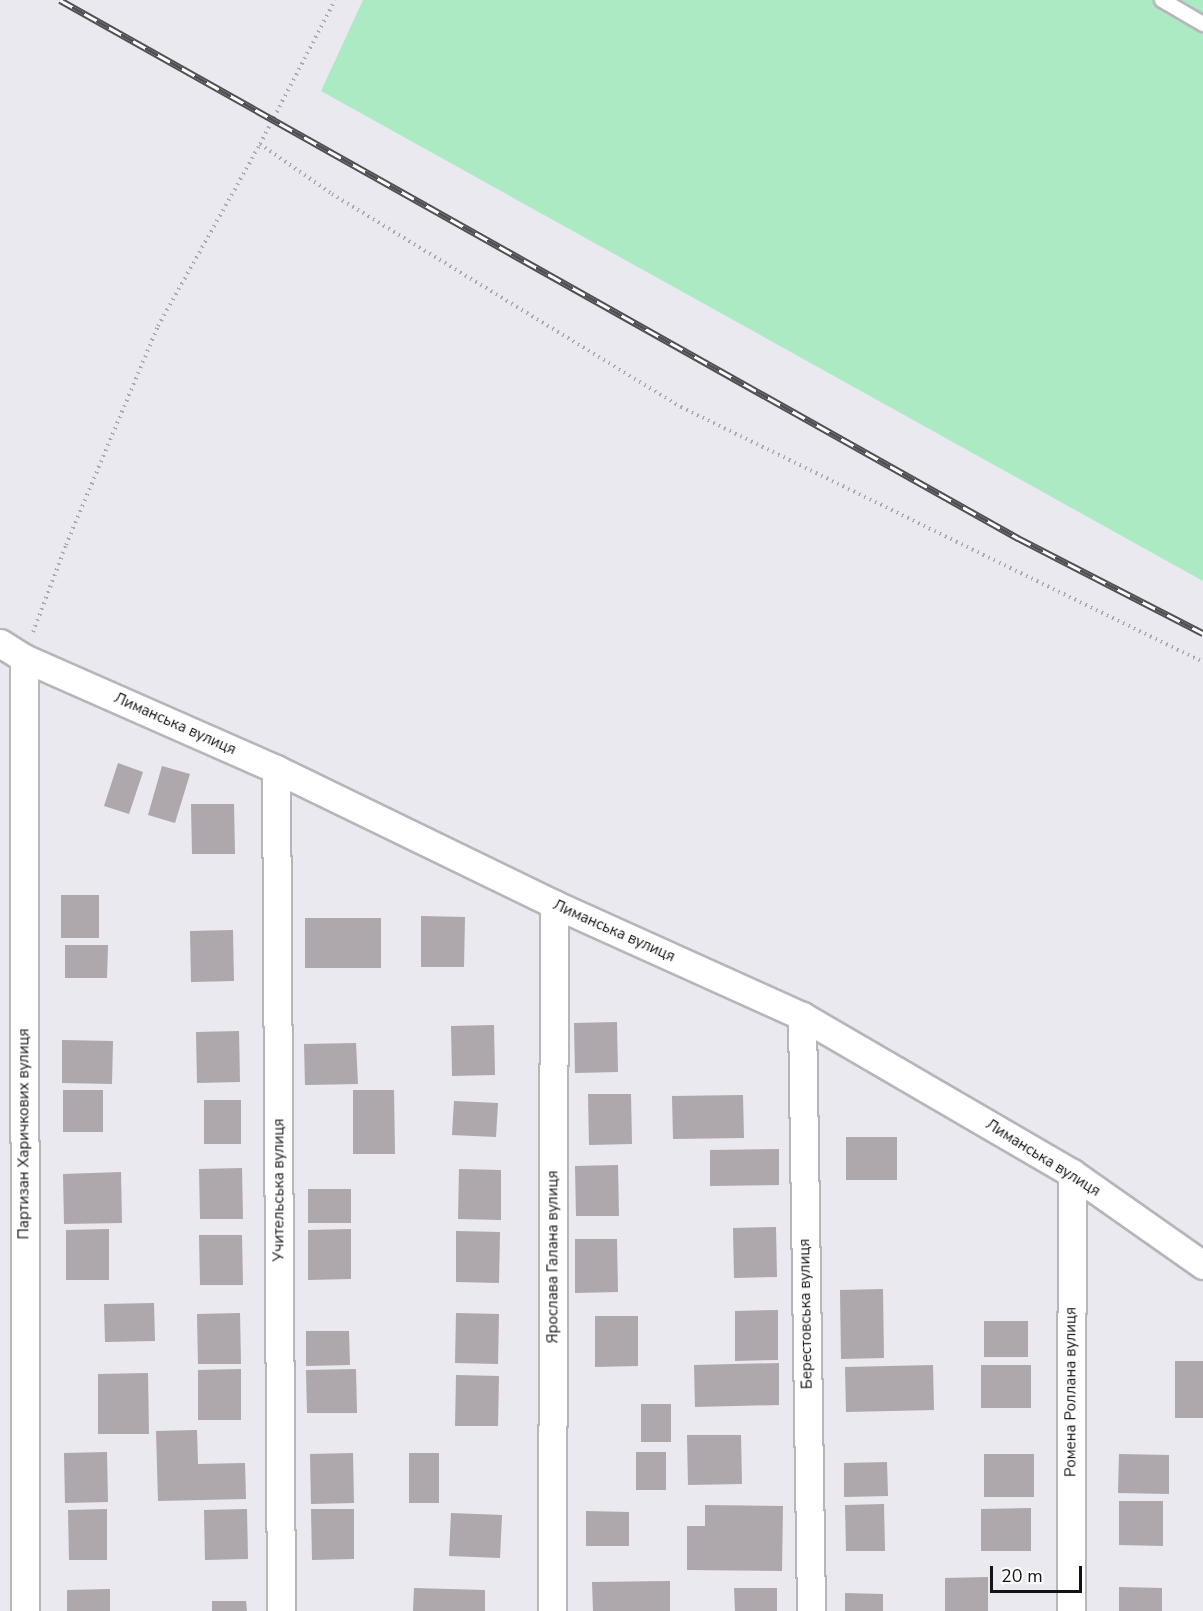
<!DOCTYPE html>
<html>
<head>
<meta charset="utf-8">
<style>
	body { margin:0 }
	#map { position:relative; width:1203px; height:1611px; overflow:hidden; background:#e9e9ef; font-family:"Nunito Sans",sans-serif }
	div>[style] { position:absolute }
	.green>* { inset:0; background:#aceac4 }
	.building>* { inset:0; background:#aea7ab }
	.path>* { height:4px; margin-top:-2px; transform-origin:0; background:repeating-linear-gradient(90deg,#a8a8ad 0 1.5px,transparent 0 6px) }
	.roads { filter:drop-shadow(2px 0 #b5b5bb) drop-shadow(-2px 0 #b5b5bb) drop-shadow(0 2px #b5b5bb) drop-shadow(0 -2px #b5b5bb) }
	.lane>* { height:14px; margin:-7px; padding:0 7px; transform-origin:7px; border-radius:7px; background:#fff }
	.street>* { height:27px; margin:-13.5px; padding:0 13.5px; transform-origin:13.5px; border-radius:13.5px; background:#fff }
	.rail>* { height:7px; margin-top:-3.5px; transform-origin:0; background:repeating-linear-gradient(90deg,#fff 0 14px,#505053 0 28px); box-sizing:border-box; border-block:2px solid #505053 }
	span { translate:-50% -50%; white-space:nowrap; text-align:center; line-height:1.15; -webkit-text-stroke:6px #fff; paint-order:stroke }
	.street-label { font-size:15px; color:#131315 }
	.scale { position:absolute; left:990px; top:1566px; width:92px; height:27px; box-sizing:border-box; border:3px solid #131315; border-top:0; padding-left:8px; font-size:18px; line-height:21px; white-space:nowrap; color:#131315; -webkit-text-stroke:4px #fff; paint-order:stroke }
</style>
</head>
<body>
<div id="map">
	<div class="green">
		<i style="clip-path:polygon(363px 0,1203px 0,1203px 581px,321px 91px)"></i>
	</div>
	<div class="building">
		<i style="clip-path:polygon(118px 763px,143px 772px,129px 814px,104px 806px)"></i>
		<i style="clip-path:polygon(162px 766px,190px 774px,175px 823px,148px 815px)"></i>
		<i style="clip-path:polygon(191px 804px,234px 804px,235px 854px,192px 854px)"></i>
		<i style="clip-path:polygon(61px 895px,99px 895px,99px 938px,61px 938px)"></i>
		<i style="clip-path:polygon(421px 916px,465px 917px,464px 967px,421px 967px)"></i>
		<i style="clip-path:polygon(305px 918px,381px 918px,381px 968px,305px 968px)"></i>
		<i style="clip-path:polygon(233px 930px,234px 981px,191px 982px,190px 931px)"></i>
		<i style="clip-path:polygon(65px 945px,108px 945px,107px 978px,65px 978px)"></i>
		<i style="clip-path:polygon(617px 1022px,618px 1072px,575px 1073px,574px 1023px)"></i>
		<i style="clip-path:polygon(494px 1025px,495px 1075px,452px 1076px,451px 1026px)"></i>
		<i style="clip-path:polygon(239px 1031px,240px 1082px,197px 1083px,196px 1032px)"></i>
		<i style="clip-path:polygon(62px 1040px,113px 1041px,112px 1084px,62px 1083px)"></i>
		<i style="clip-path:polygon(356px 1043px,358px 1084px,305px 1085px,304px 1044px)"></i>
		<i style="clip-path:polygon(63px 1090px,103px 1090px,103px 1132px,63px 1132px)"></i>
		<i style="clip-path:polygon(353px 1090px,394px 1090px,395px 1154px,353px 1154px)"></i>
		<i style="clip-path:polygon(588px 1094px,631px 1094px,632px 1144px,589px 1145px)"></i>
		<i style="clip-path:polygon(743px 1095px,744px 1138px,673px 1139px,672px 1096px)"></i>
		<i style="clip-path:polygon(204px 1100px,241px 1100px,241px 1144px,204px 1144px)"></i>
		<i style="clip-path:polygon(454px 1101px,498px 1103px,496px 1137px,452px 1135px)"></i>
		<i style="clip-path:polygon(846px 1137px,897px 1137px,897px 1180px,846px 1180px)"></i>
		<i style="clip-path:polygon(779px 1149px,779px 1185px,710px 1186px,710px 1150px)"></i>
		<i style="clip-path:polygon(618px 1165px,619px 1216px,576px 1216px,575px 1166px)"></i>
		<i style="clip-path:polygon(242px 1168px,243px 1219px,200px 1219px,199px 1169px)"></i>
		<i style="clip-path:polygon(459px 1169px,501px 1170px,501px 1220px,458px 1219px)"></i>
		<i style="clip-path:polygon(121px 1172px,122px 1223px,64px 1224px,63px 1174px)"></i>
		<i style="clip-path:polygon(308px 1189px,351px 1189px,351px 1223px,308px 1223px)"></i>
		<i style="clip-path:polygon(776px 1227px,777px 1277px,734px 1278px,733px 1228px)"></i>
		<i style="clip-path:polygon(109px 1229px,109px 1280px,66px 1280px,66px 1230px)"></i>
		<i style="clip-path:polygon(351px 1229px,351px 1279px,308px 1280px,308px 1230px)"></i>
		<i style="clip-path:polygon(456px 1231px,500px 1232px,499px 1283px,456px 1282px)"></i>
		<i style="clip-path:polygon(199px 1235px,242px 1235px,243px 1285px,200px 1285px)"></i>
		<i style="clip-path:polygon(575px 1239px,617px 1239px,618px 1292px,575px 1293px)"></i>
		<i style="clip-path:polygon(883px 1289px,884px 1358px,841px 1359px,840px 1290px)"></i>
		<i style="clip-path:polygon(154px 1303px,155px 1341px,105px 1342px,104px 1304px)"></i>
		<i style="clip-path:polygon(778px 1310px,778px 1360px,735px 1361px,735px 1311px)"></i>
		<i style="clip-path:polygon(240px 1313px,241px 1364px,198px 1364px,197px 1314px)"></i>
		<i style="clip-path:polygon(456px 1313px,499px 1314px,498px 1364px,455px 1363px)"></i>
		<i style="clip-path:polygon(595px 1316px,638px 1316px,638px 1366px,595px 1367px)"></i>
		<i style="clip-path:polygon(984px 1321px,1028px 1321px,1028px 1357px,984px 1357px)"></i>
		<i style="clip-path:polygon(306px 1331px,349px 1331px,350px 1365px,306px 1366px)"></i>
		<i style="clip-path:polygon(1175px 1361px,1203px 1361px,1203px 1418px,1175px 1418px)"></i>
		<i style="clip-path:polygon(779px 1363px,779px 1405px,695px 1407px,694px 1365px)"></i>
		<i style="clip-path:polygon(933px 1365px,934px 1410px,846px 1412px,845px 1367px)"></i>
		<i style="clip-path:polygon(981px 1365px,1031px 1365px,1031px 1408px,981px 1408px)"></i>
		<i style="clip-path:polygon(241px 1369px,241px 1420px,198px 1420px,198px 1370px)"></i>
		<i style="clip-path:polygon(356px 1369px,357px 1413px,307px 1413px,306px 1370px)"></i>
		<i style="clip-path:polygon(148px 1373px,149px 1434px,98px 1434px,98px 1374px)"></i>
		<i style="clip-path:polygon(456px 1375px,499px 1376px,498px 1426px,455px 1426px)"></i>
		<i style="clip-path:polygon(641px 1404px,671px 1404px,671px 1442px,641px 1442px)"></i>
		<i style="clip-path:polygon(197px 1430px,198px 1464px,245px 1463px,246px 1499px,158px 1501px,156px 1431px)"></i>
		<i style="clip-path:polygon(687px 1435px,741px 1435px,742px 1484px,688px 1485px)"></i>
		<i style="clip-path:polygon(107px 1452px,108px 1502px,65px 1503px,64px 1453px)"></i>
		<i style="clip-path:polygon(636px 1452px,666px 1452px,666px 1490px,636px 1490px)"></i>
		<i style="clip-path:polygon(353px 1453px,354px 1503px,311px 1504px,310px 1454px)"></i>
		<i style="clip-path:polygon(409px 1453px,439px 1453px,439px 1503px,409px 1503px)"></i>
		<i style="clip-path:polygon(984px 1454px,1034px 1454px,1034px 1497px,984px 1497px)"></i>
		<i style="clip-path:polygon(1119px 1454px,1169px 1455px,1169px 1494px,1118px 1493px)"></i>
		<i style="clip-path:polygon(887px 1462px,888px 1496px,844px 1497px,844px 1463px)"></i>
		<i style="clip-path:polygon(1119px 1501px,1163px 1501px,1163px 1546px,1119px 1545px)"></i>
		<i style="clip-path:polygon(884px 1504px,885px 1551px,846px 1551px,845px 1505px)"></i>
		<i style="clip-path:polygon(705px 1505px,783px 1506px,782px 1571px,687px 1570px,687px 1526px,705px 1526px)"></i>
		<i style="clip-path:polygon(1031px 1508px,1031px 1551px,981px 1551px,981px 1509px)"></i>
		<i style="clip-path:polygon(107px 1509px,107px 1560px,69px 1560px,68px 1510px)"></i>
		<i style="clip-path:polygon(247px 1509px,248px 1559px,205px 1560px,204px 1510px)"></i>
		<i style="clip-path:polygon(311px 1509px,354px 1509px,354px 1559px,312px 1560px)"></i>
		<i style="clip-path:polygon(586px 1511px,629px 1512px,629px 1546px,586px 1546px)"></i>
		<i style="clip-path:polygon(451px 1513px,502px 1515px,500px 1558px,449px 1556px)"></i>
		<i style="clip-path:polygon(988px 1577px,988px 1611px,945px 1611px,945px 1578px)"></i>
		<i style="clip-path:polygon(670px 1581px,670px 1611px,593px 1611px,592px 1582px)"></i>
		<i style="clip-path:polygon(1119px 1587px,1162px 1588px,1162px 1611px,1119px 1611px)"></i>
		<i style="clip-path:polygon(414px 1588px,485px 1590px,485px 1611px,413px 1611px)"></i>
		<i style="clip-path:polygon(734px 1588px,777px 1588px,777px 1611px,735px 1611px)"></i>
		<i style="clip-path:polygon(110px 1589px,110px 1611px,67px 1611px,67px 1590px)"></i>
		<i style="clip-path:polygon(845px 1593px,883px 1594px,883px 1611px,845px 1611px)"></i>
		<i style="clip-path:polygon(212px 1601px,246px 1601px,247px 1611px,212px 1611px)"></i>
	</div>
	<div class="path">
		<i style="left:260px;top:144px;width:88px;rotate:34.8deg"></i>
		<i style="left:332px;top:194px;width:409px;rotate:31.4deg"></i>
		<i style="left:681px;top:407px;width:581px;rotate:26.04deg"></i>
		<i style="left:33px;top:632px;width:93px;rotate:-69.2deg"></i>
		<i style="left:66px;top:545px;width:238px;rotate:-67.2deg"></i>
		<i style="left:158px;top:326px;width:209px;rotate:-60.7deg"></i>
		<i style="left:260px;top:144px;width:162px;rotate:-62.5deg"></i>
	</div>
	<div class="roads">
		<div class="lane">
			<i style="left:1162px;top:0;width:48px;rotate:30.3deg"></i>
		</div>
		<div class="street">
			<i style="left:0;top:643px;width:28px;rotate:32deg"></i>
			<i style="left:24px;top:658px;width:275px;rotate:23.8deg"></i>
			<i style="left:276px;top:769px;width:309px;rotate:25.9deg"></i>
			<i style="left:554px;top:904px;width:272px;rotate:24.3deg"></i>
			<i style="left:802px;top:1016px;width:312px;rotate:30.2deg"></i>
			<i style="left:1072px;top:1173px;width:160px;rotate:35.1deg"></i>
			<i style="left:24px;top:658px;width:953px;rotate:89.94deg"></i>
			<i style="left:276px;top:769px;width:842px;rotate:89.66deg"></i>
			<i style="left:802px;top:1016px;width:595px;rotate:89.13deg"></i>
			<i style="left:552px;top:1611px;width:707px;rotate:-89.84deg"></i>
			<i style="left:1071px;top:1611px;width:438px;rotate:-89.9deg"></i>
		</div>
	</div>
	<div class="rail">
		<i style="left:60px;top:0;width:1099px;rotate:29.32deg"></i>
		<i style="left:1018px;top:538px;width:208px;rotate:27.2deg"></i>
	</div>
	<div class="street-label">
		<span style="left:175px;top:724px;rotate:24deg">Лиманська вулиця</span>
		<span style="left:614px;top:931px;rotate:24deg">Лиманська вулиця</span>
		<span style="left:24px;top:1134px;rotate:-90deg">Партизан Харичкових вулиця</span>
		<span style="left:1043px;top:1158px;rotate:32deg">Лиманська вулиця</span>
		<span style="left:279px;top:1190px;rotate:-90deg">Учительська вулиця</span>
		<span style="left:553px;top:1257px;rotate:-90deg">Ярослава Галана вулиця</span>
		<span style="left:806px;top:1314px;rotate:-91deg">Берестовська вулиця</span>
		<span style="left:1071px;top:1392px;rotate:-90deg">Ромена Роллана вулиця</span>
	</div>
	<div class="scale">20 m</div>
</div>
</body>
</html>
